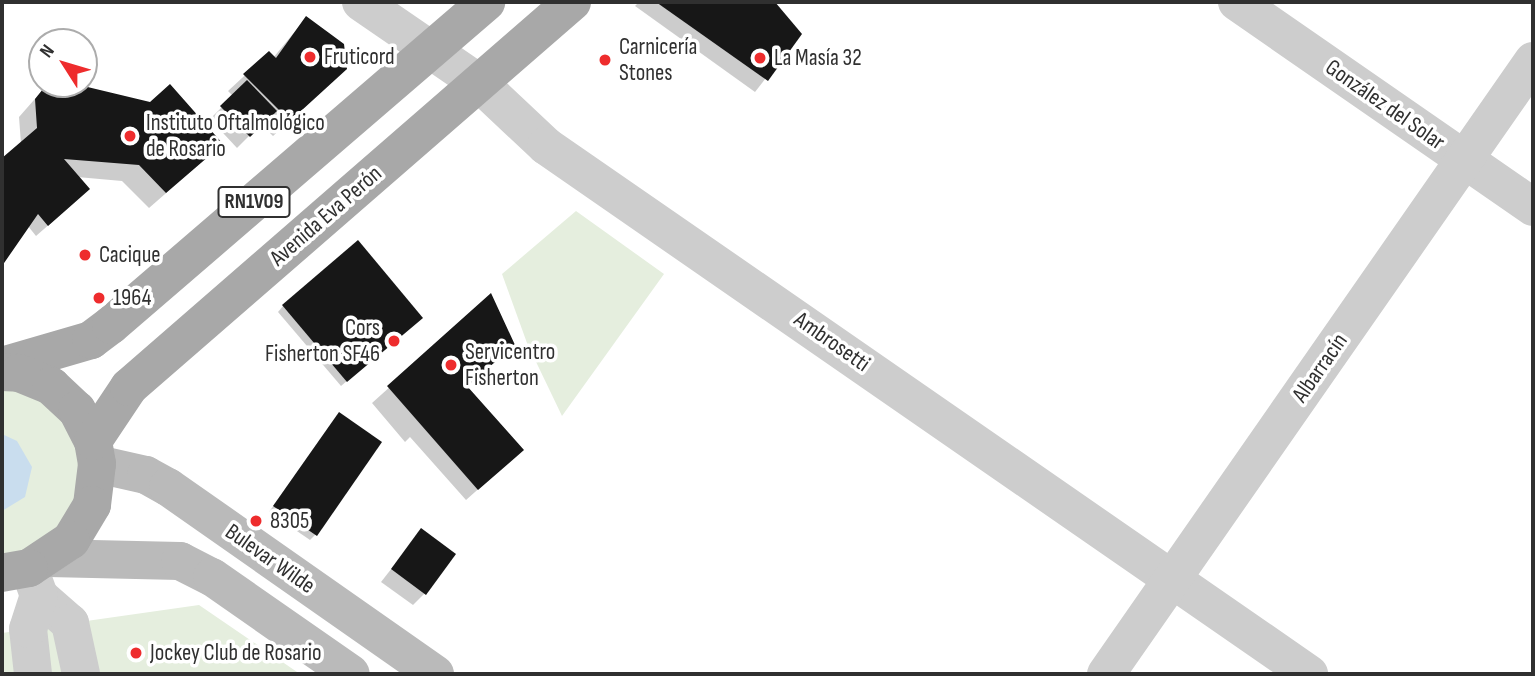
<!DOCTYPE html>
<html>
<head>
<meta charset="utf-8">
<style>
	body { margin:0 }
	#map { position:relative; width:1535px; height:676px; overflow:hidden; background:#fff; font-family:"Sofia Sans Condensed",sans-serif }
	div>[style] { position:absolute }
	.green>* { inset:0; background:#e5eede }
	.water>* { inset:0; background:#c9ddee }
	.shadow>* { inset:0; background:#0003 }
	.building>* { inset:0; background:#171717 }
	.minor>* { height:38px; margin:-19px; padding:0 19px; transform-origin:19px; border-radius:19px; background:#cdcdcd }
	.secondary>* { height:38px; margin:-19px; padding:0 19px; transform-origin:19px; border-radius:19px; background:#bababa }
	.primary>* { height:38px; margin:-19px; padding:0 19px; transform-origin:19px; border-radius:19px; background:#a8a8a8 }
	.dots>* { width:19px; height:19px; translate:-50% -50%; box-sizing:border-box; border:4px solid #fff; border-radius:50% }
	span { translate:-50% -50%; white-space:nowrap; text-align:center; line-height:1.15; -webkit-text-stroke:7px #fff; paint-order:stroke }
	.shield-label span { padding:2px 5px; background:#fff; border:2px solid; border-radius:5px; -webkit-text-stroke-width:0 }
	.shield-label { font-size:21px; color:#303030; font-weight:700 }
	.poi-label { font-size:23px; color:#303030 }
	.left { translate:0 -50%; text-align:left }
	.right { translate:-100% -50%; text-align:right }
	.street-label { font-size:23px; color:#303030 }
	.frame { position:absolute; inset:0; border:4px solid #303030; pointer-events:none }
	.north { position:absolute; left:28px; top:28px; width:70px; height:70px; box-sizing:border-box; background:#fff; border:2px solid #acacac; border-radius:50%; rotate:307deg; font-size:19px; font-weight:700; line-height:28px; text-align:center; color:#303030 }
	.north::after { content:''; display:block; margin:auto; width:24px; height:32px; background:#ee2c2d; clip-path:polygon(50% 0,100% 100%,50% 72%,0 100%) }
</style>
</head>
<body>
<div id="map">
	<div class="green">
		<i style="clip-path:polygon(576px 211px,664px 274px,562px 416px,527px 343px,502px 274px)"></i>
		<i style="clip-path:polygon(2px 372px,77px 410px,92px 505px,2px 573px)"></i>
		<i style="clip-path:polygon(199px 605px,300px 674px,2px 674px,2px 633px)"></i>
	</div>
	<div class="water">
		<i style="clip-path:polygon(2px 434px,17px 441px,32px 467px,25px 497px,2px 511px)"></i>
	</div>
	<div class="shadow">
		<i style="clip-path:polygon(639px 2px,773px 2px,800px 34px,755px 92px,635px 6px)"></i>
		<i style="clip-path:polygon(306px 18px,329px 85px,273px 136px,261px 124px,237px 148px,210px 119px,233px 96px,228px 91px,269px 53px,273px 58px)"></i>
		<i style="clip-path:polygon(48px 84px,68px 84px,204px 160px,149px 208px,122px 181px,77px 177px,76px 201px,36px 236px,28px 226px,2px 263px,2px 160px,21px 144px,19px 117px)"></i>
		<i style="clip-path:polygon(491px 296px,513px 345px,466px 388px,510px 461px,466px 500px,410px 437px,405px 442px,372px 403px)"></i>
		<i style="clip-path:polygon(283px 306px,415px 323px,341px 386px,278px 312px)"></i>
		<i style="clip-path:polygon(334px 420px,315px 535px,310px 540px,269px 512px)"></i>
		<i style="clip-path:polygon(421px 531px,424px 594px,413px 605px,381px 582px)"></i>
	</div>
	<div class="building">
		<i style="clip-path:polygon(656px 2px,775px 2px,802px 34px,768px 81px)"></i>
		<i style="clip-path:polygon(306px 16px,344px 44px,347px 69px,290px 121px,243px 74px,269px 51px,276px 58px)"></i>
		<i style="clip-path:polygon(247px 80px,277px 111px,250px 137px,220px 106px)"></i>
		<i style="clip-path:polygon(47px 84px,75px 84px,150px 102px,170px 84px,223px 144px,166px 193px,139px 165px,64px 159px,90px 189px,48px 226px,38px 214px,2px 266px,2px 158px,37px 128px,35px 99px)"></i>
		<i style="clip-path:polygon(358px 240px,423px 318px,347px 382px,282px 305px)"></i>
		<i style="clip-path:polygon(491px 293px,515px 345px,467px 386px,524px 450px,478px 490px,387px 386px)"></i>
		<i style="clip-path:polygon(339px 412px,382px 442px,317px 536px,273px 506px)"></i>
		<i style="clip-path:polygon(421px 528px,456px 554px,426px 595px,391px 569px)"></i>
	</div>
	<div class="minor">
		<i style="left:361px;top:2px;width:143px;rotate:34.5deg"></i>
		<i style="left:479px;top:83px;width:92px;rotate:43.2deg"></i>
		<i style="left:546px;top:146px;width:928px;rotate:34.68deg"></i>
		<i style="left:1237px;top:2px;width:360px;rotate:34.7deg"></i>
		<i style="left:29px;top:568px;width:30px;rotate:70deg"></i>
		<i style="left:39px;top:596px;width:41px;rotate:41.1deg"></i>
		<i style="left:70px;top:623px;width:52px;rotate:77.8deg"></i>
		<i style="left:33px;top:674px;width:45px;rotate:-96.3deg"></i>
		<i style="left:28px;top:629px;width:35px;rotate:-72deg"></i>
		<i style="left:1106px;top:674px;width:747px;rotate:-55.14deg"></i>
	</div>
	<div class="secondary">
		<i style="left:97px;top:464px;width:50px;rotate:12.7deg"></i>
		<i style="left:146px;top:475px;width:25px;rotate:29deg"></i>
		<i style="left:168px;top:487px;width:326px;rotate:35deg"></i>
		<i style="left:49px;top:558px;width:131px;rotate:1.3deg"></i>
		<i style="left:180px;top:561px;width:36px;rotate:27deg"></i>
		<i style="left:212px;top:577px;width:169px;rotate:34.9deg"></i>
	</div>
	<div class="primary">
		<i style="left:2px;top:366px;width:93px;rotate:-16.3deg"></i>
		<i style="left:91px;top:340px;width:25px;rotate:-37deg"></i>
		<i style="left:111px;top:325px;width:495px;rotate:-40.7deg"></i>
		<i style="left:2px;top:372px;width:17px;rotate:3deg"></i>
		<i style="left:19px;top:373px;width:35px;rotate:22deg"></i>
		<i style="left:51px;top:386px;width:35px;rotate:43deg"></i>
		<i style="left:77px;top:410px;width:35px;rotate:63deg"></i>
		<i style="left:93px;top:441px;width:23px;rotate:80deg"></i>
		<i style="left:97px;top:464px;width:41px;rotate:97deg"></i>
		<i style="left:92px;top:505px;width:41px;rotate:121deg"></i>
		<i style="left:71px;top:540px;width:50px;rotate:146.3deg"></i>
		<i style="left:29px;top:568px;width:27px;rotate:170deg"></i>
		<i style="left:93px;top:441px;width:65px;rotate:-56.3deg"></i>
		<i style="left:129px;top:387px;width:587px;rotate:-40.99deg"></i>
	</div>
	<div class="dots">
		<i style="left:310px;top:57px;background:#ee2c2d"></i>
		<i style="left:760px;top:58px;background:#ee2c2d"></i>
		<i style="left:605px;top:60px;background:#ee2c2d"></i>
		<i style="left:130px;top:136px;background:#ee2c2d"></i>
		<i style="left:85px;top:255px;background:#ee2c2d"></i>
		<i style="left:99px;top:298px;background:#ee2c2d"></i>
		<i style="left:394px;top:341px;background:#ee2c2d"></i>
		<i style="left:451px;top:365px;background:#ee2c2d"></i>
		<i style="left:256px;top:521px;background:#ee2c2d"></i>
		<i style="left:136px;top:653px;background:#ee2c2d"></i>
	</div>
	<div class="shield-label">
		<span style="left:254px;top:202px">RN1V09</span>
	</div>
	<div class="poi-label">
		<span class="left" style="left:619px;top:60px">Carnicería<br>Stones</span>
		<span class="left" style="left:324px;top:57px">Fruticord</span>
		<span class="left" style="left:774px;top:58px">La Masía 32</span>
		<span class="left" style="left:146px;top:136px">Instituto Oftalmológico<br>de Rosario</span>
		<span class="left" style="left:99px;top:255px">Cacique</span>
		<span class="left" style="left:113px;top:298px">1964</span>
		<span class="right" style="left:380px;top:341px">Cors<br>Fisherton SF46</span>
		<span class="left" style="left:465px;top:365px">Servicentro<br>Fisherton</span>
		<span class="left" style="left:270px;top:521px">8305</span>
		<span class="left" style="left:150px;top:653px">Jockey Club de Rosario</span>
	</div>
	<div class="street-label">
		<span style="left:1385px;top:105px;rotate:35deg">González del Solar</span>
		<span style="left:326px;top:216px;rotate:-41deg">Avenida Eva Perón</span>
		<span style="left:832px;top:342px;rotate:35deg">Ambrosetti</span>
		<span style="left:1320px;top:368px;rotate:-55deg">Albarracín</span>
		<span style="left:270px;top:559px;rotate:35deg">Bulevar Wilde</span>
	</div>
	<div class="frame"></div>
	<div class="north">N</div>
</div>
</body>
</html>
